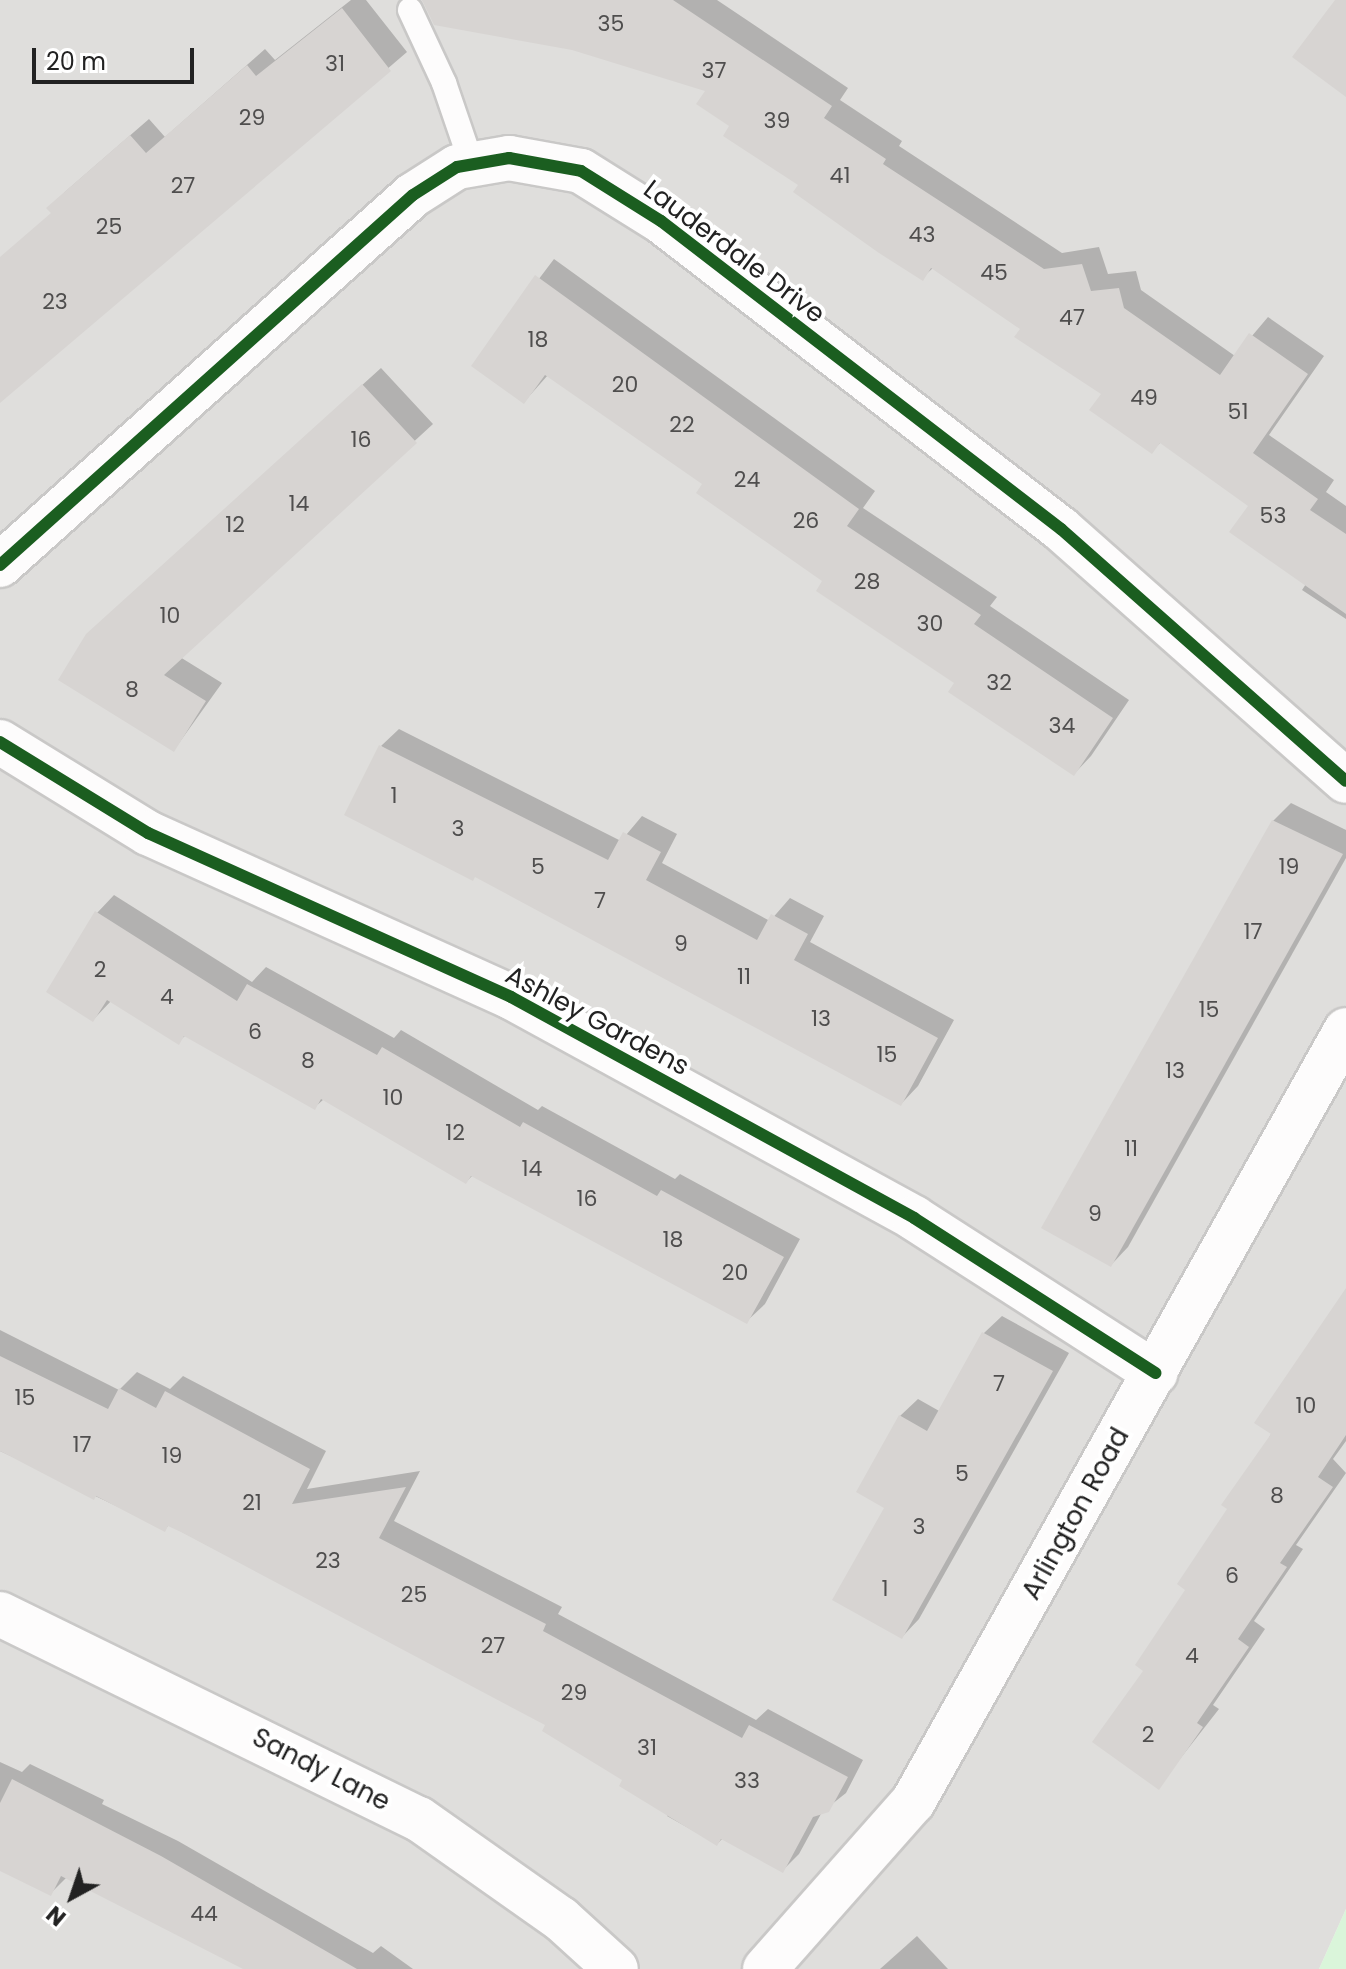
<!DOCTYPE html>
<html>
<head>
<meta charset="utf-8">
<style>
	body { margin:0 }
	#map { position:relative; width:1346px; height:1969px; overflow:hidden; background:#f0eeeb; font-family:Poppins,sans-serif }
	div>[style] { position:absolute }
	.residential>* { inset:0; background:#dfdedc }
	.park>* { inset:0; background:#daf5da }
	.shadow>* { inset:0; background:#0003 }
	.building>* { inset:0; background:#d7d4d2 }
	.roads { filter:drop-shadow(2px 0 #c9c8c7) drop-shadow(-2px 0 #c9c8c7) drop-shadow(0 2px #c9c8c7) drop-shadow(0 -2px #c9c8c7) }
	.service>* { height:24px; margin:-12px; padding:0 12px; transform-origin:12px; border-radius:12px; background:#fdfcfc }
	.minor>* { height:44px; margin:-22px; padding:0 22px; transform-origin:22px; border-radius:22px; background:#fdfcfc }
	.tertiary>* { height:44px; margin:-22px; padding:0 22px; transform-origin:22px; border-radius:22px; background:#fdfcfc }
	.cycleway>* { height:12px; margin:-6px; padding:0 6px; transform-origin:6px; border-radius:6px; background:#1b5e20 }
	span { translate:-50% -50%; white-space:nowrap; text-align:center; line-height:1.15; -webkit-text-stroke:8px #fff; paint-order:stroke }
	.number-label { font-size:22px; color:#4f4e4e }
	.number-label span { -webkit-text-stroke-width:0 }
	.street-label { font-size:26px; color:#222 }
	.north { position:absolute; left:32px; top:1857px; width:80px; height:80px; -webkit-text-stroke:6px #fff; paint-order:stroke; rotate:220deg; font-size:22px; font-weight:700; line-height:32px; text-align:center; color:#222 }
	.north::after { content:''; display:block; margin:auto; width:28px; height:36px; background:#222; clip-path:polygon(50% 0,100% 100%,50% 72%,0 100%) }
	.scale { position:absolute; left:32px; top:48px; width:162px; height:36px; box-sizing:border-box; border:4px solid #222; border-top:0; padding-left:10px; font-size:24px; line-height:28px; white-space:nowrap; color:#222; -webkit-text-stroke:6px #fff; paint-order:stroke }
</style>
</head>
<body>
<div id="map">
	<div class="residential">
		<i style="clip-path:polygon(0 0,1346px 0,1346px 1909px,1319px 1969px,0 1969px)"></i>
	</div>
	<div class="park">
		<i style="clip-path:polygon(1346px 1909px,1346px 1969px,1319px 1969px)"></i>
	</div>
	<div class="shadow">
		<i style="clip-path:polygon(351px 0,366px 0,407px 52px,0 401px,0 261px,53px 213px,48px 208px,66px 191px,149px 119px,165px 137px,265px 49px,275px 60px)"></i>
		<i style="clip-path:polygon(422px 0,717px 0,848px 88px,840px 100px,902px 141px,899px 146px,1062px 253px,1099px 247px,1108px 274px,1136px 271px,1141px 290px,1235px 356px,1268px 317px,1324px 356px,1269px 435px,1334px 480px,1326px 492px,1346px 506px,1346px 619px,1302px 590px,1306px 584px,1250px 506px,1161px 442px,1152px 451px,1103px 394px,1022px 329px,933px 268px,922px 278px,732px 125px,708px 90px)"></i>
		<i style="clip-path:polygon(554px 259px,875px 491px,863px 508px,997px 597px,990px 606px,1129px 700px,1091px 756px,1074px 774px,705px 484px,548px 375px,524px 402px,473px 366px)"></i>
		<i style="clip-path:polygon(381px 368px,433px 424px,180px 657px,222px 683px,174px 750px,106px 617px)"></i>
		<i style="clip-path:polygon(399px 729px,621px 841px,642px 816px,677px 834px,662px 863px,770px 921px,790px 898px,824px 916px,810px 942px,954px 1020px,918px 1086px,901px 1104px,381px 746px)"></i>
		<i style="clip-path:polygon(1291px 803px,1346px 830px,1346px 858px,1128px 1247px,1111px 1265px,1273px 821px)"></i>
		<i style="clip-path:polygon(114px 895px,252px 982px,266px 967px,394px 1038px,401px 1030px,538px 1110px,542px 1106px,675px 1179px,680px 1174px,800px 1239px,765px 1304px,747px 1321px,473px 1175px,466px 1182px,324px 1099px,315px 1107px,186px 1035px,178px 1042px,112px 1000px,93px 1020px,97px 913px)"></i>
		<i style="clip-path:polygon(1346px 1292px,1346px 1441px,1333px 1459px,1346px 1473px,1296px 1545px,1303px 1549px,1254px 1621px,1265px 1629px,1213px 1705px,1219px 1709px,1158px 1787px,1146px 1671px)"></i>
		<i style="clip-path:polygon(1002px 1316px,1069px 1353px,919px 1619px,902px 1637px,886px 1508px,900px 1416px,918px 1399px,941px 1412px,984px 1333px)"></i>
		<i style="clip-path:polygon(0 1330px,119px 1390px,137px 1372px,170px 1389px,183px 1376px,326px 1451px,307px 1489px,420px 1471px,394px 1521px,562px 1607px,558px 1614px,756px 1720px,768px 1709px,863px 1760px,846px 1793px,822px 1812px,799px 1854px,782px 1871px,723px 1838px,717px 1844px,667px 1816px,670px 1811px,548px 1724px,169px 1525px,165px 1529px,0 1451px)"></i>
		<i style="clip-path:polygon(0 1762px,22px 1772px,30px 1764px,104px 1800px,102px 1804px,178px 1841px,373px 1953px,381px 1946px,413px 1969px,245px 1969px,67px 1877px,50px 1894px,0 1869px)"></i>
		<i style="clip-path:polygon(917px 1936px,948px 1969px,880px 1969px)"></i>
	</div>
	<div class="building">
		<i style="clip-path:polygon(422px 0,673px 0,832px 106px,824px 118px,886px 159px,883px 164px,1044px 269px,1082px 264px,1091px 291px,1119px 288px,1124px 308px,1220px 375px,1249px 333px,1308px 374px,1253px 453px,1318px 499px,1310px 510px,1346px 534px,1346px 614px,1229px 532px,1248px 506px,1160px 443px,1152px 454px,1089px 410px,1101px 394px,1014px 337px,1020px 329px,931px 268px,923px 281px,879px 253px,793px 192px,798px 185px,723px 136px,729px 126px,696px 104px,705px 91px,572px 50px,434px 25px)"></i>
		<i style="clip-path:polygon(1335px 0,1346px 0,1346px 97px,1292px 57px)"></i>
		<i style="clip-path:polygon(342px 8px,391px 71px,0 403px,0 257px,51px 213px,46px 208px,130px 135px,146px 153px,247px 65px,256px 76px)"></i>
		<i style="clip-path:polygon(535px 275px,859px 509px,847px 526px,981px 615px,974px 624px,1113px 718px,1074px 776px,948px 692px,954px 683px,816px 591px,822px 581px,696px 493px,702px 484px,545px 375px,524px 404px,471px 366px)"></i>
		<i style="clip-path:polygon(362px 384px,417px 443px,164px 675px,206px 701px,174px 752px,58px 680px,86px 634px)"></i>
		<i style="clip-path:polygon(379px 745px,608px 860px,623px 832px,661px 852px,646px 880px,757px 940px,771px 914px,808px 934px,794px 960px,938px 1038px,901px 1106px,475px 877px,473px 881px,344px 815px)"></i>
		<i style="clip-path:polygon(1272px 820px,1343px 854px,1111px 1267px,1041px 1228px)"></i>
		<i style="clip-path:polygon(95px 911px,237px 1001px,247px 984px,377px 1055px,382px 1047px,520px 1127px,523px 1122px,657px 1196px,661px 1190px,784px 1257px,747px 1324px,471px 1176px,466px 1184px,321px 1099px,315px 1110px,184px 1036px,179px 1045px,107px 1000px,93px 1022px,46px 992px)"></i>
		<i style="clip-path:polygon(1346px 1288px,1346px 1435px,1318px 1477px,1333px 1487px,1280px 1563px,1287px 1567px,1238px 1639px,1249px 1647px,1197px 1723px,1203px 1727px,1159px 1790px,1092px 1742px,1143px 1671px,1135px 1665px,1185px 1590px,1177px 1584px,1227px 1509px,1221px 1505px,1271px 1434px,1254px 1423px)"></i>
		<i style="clip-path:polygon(982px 1332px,1053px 1371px,902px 1639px,832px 1600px,884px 1508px,856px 1492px,899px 1415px,927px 1431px)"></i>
		<i style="clip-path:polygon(0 1356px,108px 1409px,119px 1388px,156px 1408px,165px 1391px,310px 1469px,292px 1504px,406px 1487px,379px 1538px,546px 1624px,543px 1631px,742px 1738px,749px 1725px,848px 1777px,829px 1812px,813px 1817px,783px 1873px,721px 1839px,717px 1846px,619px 1786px,622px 1780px,542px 1731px,545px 1725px,181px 1532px,168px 1526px,165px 1532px,96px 1496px,94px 1500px,0 1451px)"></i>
		<i style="clip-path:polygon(12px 1779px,161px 1856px,357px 1969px,243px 1969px,61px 1876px,51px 1896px,0 1871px,0 1803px)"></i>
	</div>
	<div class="roads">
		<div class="service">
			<i style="left:410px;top:10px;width:81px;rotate:65deg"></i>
			<i style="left:444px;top:83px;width:83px;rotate:71.1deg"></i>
		</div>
		<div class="minor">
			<i style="left:0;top:565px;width:554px;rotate:-41.86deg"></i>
			<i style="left:413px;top:195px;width:52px;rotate:-32.5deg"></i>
			<i style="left:457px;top:167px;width:53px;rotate:-9.8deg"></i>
			<i style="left:509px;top:158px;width:73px;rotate:10.2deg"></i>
			<i style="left:581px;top:171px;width:94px;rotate:32deg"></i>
			<i style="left:661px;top:221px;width:505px;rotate:37.6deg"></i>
			<i style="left:1061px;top:529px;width:380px;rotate:41.5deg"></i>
			<i style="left:0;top:742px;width:174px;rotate:31.6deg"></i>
			<i style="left:148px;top:833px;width:398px;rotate:24.3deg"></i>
			<i style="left:511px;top:997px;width:460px;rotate:28.7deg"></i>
			<i style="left:914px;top:1218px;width:287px;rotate:32.7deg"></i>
			<i style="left:765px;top:1969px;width:223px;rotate:-48.5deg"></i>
			<i style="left:913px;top:1802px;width:885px;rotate:-60.71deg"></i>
		</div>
		<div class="tertiary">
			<i style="left:0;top:1614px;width:466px;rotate:26.1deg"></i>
			<i style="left:419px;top:1819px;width:174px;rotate:35.2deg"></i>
			<i style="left:561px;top:1919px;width:74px;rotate:42.3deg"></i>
		</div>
	</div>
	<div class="cycleway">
		<i style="left:0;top:565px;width:554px;rotate:-41.86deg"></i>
		<i style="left:413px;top:195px;width:52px;rotate:-32.5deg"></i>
		<i style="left:457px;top:167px;width:53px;rotate:-9.8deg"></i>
		<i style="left:509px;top:158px;width:73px;rotate:10.2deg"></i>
		<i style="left:581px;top:171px;width:94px;rotate:32deg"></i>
		<i style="left:661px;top:221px;width:505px;rotate:37.6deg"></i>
		<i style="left:1061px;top:529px;width:380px;rotate:41.5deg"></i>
		<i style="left:0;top:742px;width:174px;rotate:31.6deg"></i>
		<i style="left:148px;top:833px;width:398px;rotate:24.3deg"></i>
		<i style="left:511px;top:997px;width:460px;rotate:28.7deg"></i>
		<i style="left:914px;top:1218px;width:287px;rotate:32.7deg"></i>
	</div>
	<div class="number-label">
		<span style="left:611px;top:24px">35</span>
		<span style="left:335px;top:64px">31</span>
		<span style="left:714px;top:71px">37</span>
		<span style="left:252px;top:118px">29</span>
		<span style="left:777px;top:121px">39</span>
		<span style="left:840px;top:176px">41</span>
		<span style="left:183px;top:186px">27</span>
		<span style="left:109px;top:227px">25</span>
		<span style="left:922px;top:235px">43</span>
		<span style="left:994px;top:273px">45</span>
		<span style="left:55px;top:302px">23</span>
		<span style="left:1072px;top:318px">47</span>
		<span style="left:538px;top:340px">18</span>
		<span style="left:625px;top:385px">20</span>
		<span style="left:1144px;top:398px">49</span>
		<span style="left:1238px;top:412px">51</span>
		<span style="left:682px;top:425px">22</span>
		<span style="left:361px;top:440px">16</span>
		<span style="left:747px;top:480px">24</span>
		<span style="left:299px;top:504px">14</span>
		<span style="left:1273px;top:516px">53</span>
		<span style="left:806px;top:521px">26</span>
		<span style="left:235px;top:525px">12</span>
		<span style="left:867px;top:582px">28</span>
		<span style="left:170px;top:616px">10</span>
		<span style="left:930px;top:624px">30</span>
		<span style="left:999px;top:683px">32</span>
		<span style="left:132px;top:690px">8</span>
		<span style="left:1062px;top:726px">34</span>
		<span style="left:394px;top:796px">1</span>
		<span style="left:458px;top:829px">3</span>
		<span style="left:538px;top:867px">5</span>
		<span style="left:1289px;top:867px">19</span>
		<span style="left:600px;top:901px">7</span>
		<span style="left:1253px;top:932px">17</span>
		<span style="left:681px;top:944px">9</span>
		<span style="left:100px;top:970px">2</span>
		<span style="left:744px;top:977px">11</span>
		<span style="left:167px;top:997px">4</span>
		<span style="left:1209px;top:1010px">15</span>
		<span style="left:821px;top:1019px">13</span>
		<span style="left:255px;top:1032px">6</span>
		<span style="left:887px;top:1055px">15</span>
		<span style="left:308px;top:1061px">8</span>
		<span style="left:1175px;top:1071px">13</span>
		<span style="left:393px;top:1098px">10</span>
		<span style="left:455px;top:1133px">12</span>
		<span style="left:1131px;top:1149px">11</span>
		<span style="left:532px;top:1169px">14</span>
		<span style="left:587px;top:1199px">16</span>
		<span style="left:1095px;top:1214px">9</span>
		<span style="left:673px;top:1240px">18</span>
		<span style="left:735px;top:1273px">20</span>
		<span style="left:999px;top:1384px">7</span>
		<span style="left:25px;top:1398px">15</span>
		<span style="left:1306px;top:1406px">10</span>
		<span style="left:82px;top:1445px">17</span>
		<span style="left:172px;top:1456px">19</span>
		<span style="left:962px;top:1474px">5</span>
		<span style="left:1277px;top:1496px">8</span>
		<span style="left:252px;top:1503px">21</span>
		<span style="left:919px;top:1527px">3</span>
		<span style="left:328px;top:1561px">23</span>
		<span style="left:1232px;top:1576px">6</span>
		<span style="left:885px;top:1589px">1</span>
		<span style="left:414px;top:1595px">25</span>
		<span style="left:493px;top:1646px">27</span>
		<span style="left:1192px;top:1656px">4</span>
		<span style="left:574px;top:1693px">29</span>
		<span style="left:1148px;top:1735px">2</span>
		<span style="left:647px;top:1748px">31</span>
		<span style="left:747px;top:1781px">33</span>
		<span style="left:204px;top:1914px">44</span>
	</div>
	<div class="street-label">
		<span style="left:734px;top:252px;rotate:37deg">Lauderdale Drive</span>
		<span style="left:597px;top:1021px;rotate:28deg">Ashley Gardens</span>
		<span style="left:1076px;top:1514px;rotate:-61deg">Arlington Road</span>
		<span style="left:321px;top:1770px;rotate:27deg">Sandy Lane</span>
	</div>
	<div class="north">N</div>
	<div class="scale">20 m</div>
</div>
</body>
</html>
